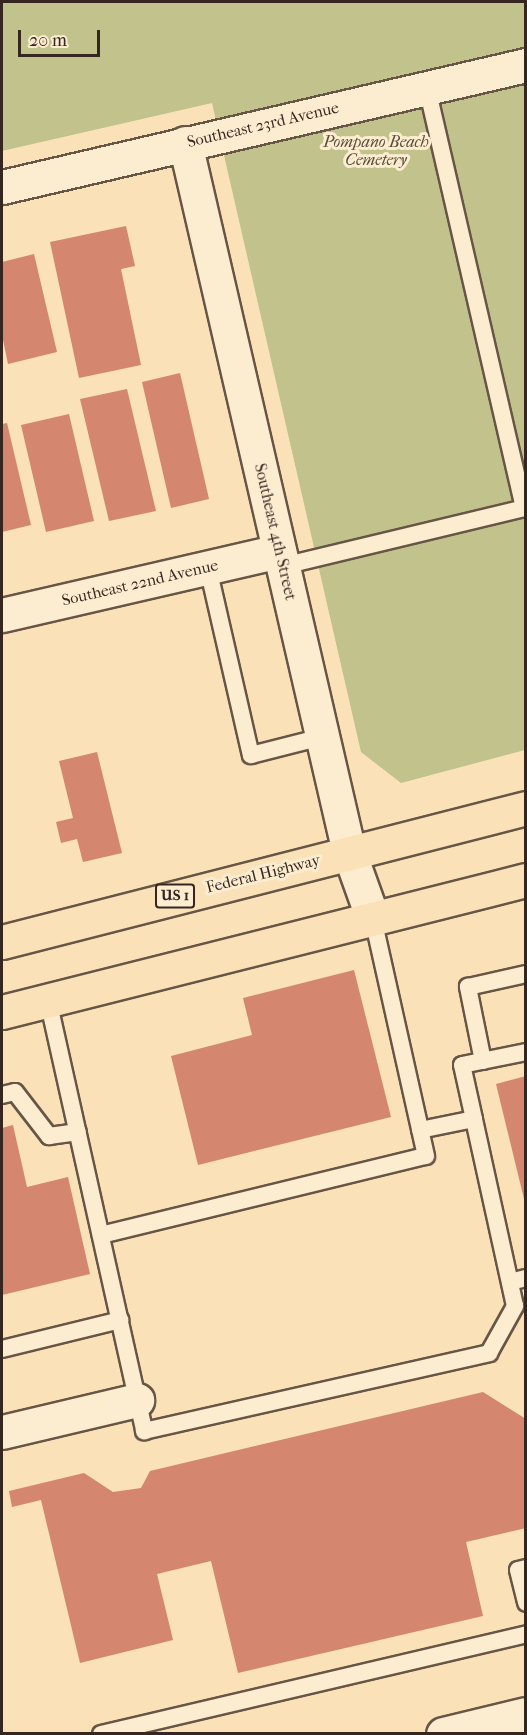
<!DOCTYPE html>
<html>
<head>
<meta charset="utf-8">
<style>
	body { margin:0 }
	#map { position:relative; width:527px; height:1735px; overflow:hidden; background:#fbe1b7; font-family:"IM FELL French Canon",serif }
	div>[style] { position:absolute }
	.green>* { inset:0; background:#c1c28c }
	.building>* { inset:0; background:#d4866e }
	.roads { filter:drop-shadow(2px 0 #675546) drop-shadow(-2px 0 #675546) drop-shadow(0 2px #675546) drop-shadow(0 -2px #675546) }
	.service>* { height:16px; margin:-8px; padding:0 8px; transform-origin:8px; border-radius:8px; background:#fcecd0 }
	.minor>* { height:33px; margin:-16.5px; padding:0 16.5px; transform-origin:16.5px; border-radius:16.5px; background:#fcecd0 }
	.primary>* { height:33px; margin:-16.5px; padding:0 16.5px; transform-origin:16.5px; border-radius:16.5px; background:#fbe1b7 }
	span { translate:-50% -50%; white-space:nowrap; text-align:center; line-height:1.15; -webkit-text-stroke:6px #fcecd0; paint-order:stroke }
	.shield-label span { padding:2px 4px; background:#fcecd0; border:2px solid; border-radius:4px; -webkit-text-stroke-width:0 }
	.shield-label { font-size:15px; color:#362620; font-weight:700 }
	.street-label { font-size:16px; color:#362620 }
	.park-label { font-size:16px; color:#594d3b; font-style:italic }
	.frame { position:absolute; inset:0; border:3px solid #362620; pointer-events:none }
	.scale { position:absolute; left:18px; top:30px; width:82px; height:27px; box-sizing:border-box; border:3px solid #362620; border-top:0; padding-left:8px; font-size:18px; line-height:21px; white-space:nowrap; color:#362620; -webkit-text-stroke:4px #fcecd0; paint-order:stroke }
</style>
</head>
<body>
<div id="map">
	<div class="green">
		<i style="clip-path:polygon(2px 2px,525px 2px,525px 750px,401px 783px,361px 752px,212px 103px,2px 151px)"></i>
	</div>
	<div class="building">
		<i style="clip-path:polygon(126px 226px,135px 266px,121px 269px,141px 365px,79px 378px,50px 242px)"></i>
		<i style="clip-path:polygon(34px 254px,57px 352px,8px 364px,2px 335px,2px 262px)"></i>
		<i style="clip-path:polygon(180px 373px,209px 499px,171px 508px,142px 382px)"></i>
		<i style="clip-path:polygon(127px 389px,156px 511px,109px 521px,80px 399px)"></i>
		<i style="clip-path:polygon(69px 414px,94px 521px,46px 532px,21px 425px)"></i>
		<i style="clip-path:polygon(7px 423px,31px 525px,2px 532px,2px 424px)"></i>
		<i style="clip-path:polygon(97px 752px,122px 853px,83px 862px,77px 839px,61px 843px,56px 822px,73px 818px,59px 761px)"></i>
		<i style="clip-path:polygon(354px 970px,391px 1117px,198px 1165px,171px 1056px,252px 1035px,243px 998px)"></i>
		<i style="clip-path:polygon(526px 1076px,526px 1203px,525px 1203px,496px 1084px)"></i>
		<i style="clip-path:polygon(13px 1125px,27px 1187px,68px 1177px,90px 1274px,2px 1295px,2px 1128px)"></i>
		<i style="clip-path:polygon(483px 1392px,526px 1419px,526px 1528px,466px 1542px,483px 1616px,238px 1673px,211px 1561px,157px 1574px,173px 1640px,80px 1663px,41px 1500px,12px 1507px,9px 1491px,84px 1473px,113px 1492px,141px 1488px,150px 1471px)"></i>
	</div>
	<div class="roads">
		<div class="service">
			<i style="left:283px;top:566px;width:248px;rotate:-13.5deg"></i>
			<i style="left:524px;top:508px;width:431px;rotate:-103deg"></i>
			<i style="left:208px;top:568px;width:192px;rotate:77.1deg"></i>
			<i style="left:251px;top:755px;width:73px;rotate:-14.2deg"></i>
			<i style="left:48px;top:1000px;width:442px;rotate:77.4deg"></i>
			<i style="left:144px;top:1431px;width:354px;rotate:-12.7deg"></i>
			<i style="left:489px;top:1353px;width:54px;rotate:-61deg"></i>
			<i style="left:515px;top:1306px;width:191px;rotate:-102.4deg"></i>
			<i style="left:474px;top:1119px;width:55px;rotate:168.5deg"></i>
			<i style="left:483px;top:1061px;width:76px;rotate:-101.5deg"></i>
			<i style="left:468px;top:987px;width:59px;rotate:-12.6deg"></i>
			<i style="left:2px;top:1095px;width:13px;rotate:-13deg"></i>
			<i style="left:15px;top:1092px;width:56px;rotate:52.3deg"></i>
			<i style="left:49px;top:1136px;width:29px;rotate:-8deg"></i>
			<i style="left:474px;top:1119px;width:55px;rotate:-102.5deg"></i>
			<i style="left:462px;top:1065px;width:65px;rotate:-11.5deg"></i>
			<i style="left:101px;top:1235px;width:334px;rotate:-13.7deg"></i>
			<i style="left:426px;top:1156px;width:243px;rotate:-102.6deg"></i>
			<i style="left:510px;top:1282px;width:16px;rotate:-14deg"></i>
			<i style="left:2px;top:1349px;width:122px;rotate:-13.8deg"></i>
			<i style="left:526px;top:1568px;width:8px;rotate:166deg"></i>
			<i style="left:518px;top:1570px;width:34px;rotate:76deg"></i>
			<i style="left:101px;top:1734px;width:437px;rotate:-13.2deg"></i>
		</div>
		<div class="minor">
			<i style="left:185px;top:143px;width:728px;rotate:76.98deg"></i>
			<i style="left:349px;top:852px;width:71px;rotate:70.3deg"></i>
			<i style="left:2px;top:187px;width:538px;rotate:-13.11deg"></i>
			<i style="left:2px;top:615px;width:284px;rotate:-13deg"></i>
			<i style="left:2px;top:1432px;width:139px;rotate:-13.3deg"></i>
			<i style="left:443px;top:1734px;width:85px;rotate:-13.5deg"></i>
		</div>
		<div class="primary">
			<i style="left:2px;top:942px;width:541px;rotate:-14.34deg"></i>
			<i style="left:2px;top:1012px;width:540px;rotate:-14.14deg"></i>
		</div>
	</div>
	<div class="shield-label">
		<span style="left:175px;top:896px">US 1</span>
	</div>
	<div class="street-label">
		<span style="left:263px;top:125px;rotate:-13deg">Southeast 23rd Avenue</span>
		<span style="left:275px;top:532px;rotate:77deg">Southeast 4th Street</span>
		<span style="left:140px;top:583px;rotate:-13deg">Southeast 22nd Avenue</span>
		<span style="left:263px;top:874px;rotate:-14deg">Federal Highway</span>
	</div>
	<div class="park-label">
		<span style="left:376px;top:151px">Pompano Beach<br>Cemetery</span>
	</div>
	<div class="frame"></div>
	<div class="scale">20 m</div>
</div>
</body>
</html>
